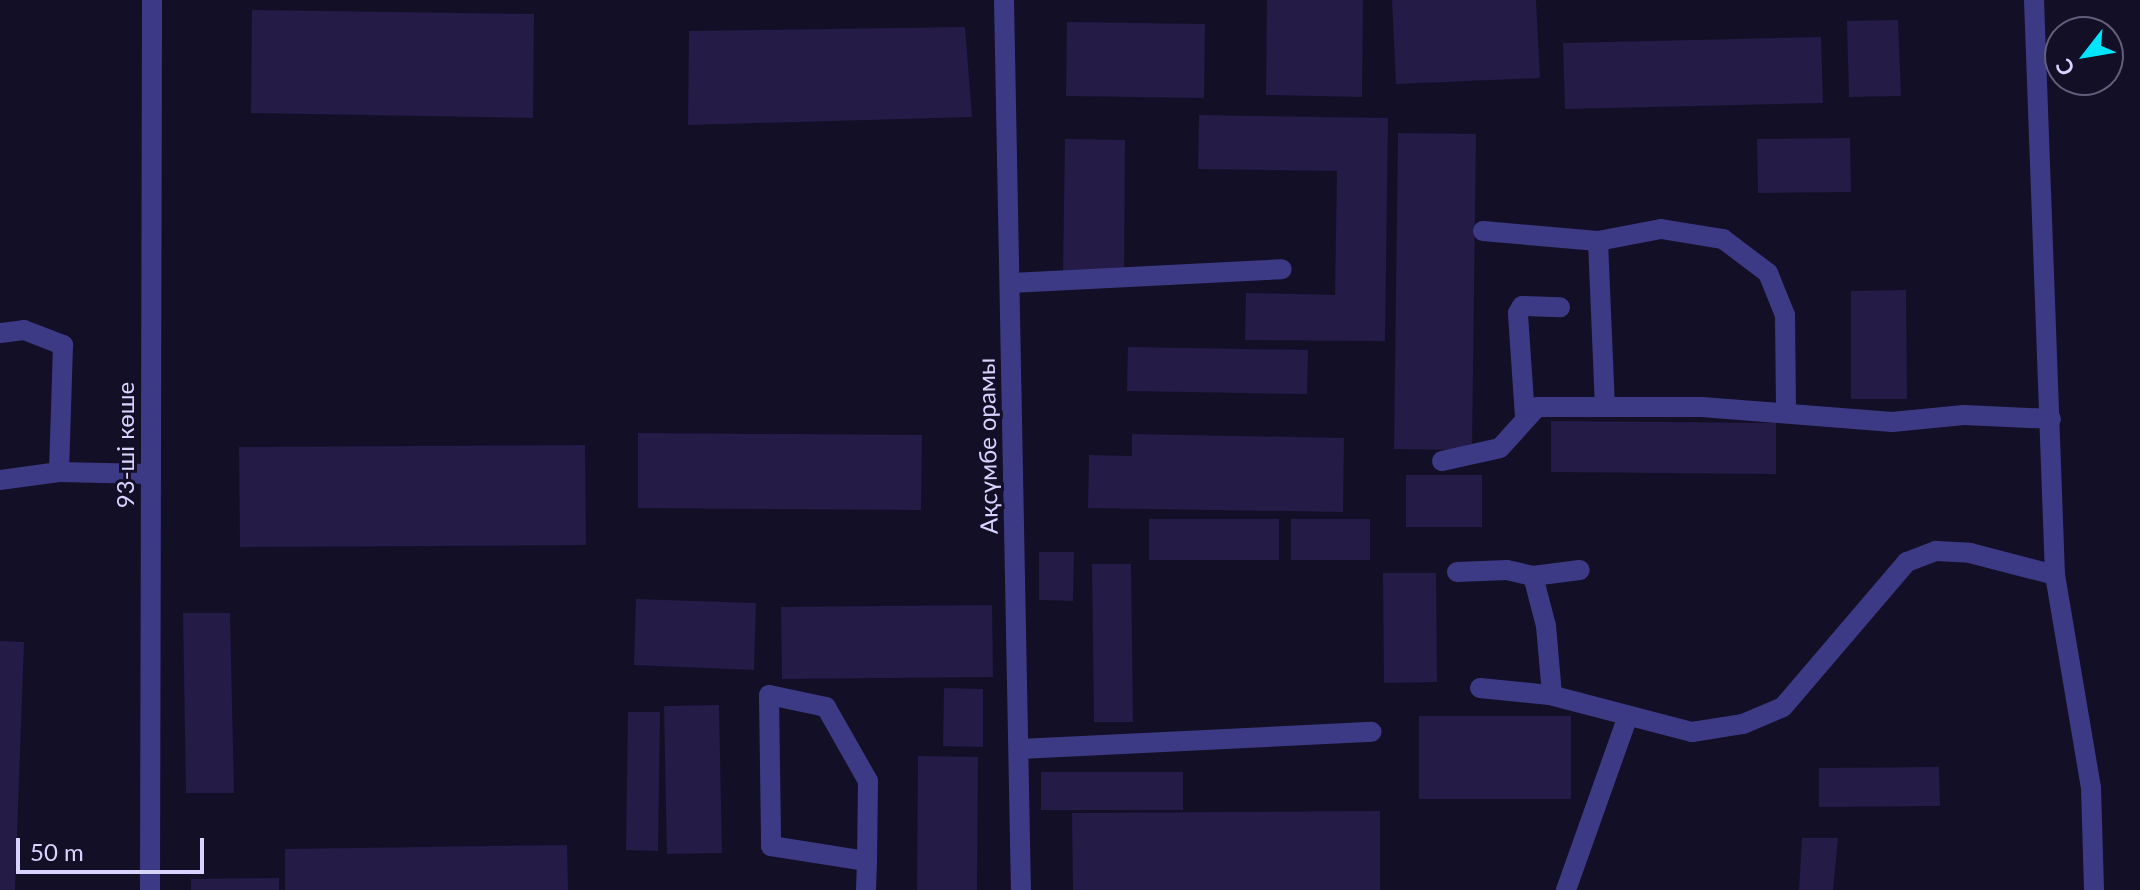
<!DOCTYPE html>
<html>
<head>
<meta charset="utf-8">
<style>
	body { margin:0 }
	#map { position:relative; width:2140px; height:890px; overflow:hidden; background:#130f26; font-family:Lato,sans-serif }
	div>[style] { position:absolute }
	.building>* { inset:0; background:#241b47 }
	.minor>* { height:20px; margin:-10px; padding:0 10px; transform-origin:10px; border-radius:10px; background:#3d3a85 }
	span { translate:-50% -50%; white-space:nowrap; text-align:center; line-height:1.15; -webkit-text-stroke:6px #130f26; paint-order:stroke }
	.street-label { font-size:24px; color:#d9d4ff }
	.north { position:absolute; left:2044px; top:16px; width:80px; height:80px; box-sizing:border-box; background:#130f26; border:2px solid #625e7d; border-radius:50%; rotate:239deg; font-size:22px; font-weight:700; line-height:32px; text-align:center; color:#d9d4ff }
	.north::after { content:''; display:block; margin:auto; width:28px; height:36px; background:#00e5ff; clip-path:polygon(50% 0,100% 100%,50% 72%,0 100%) }
	.scale { position:absolute; left:16px; top:838px; width:188px; height:36px; box-sizing:border-box; border:4px solid #d9d4ff; border-top:0; padding-left:10px; font-size:24px; line-height:28px; white-space:nowrap; color:#d9d4ff; -webkit-text-stroke:6px #130f26; paint-order:stroke }
</style>
</head>
<body>
<div id="map">
	<div class="building">
		<i style="clip-path:polygon(1267px 0,1363px 0,1362px 97px,1266px 95px)"></i>
		<i style="clip-path:polygon(1392px 0,1536px 0,1540px 78px,1396px 84px)"></i>
		<i style="clip-path:polygon(252px 10px,534px 14px,533px 118px,251px 113px)"></i>
		<i style="clip-path:polygon(1898px 20px,1901px 96px,1849px 97px,1847px 21px)"></i>
		<i style="clip-path:polygon(1067px 22px,1205px 24px,1204px 98px,1066px 96px)"></i>
		<i style="clip-path:polygon(965px 27px,972px 117px,688px 125px,689px 31px)"></i>
		<i style="clip-path:polygon(1821px 37px,1823px 103px,1565px 109px,1563px 43px)"></i>
		<i style="clip-path:polygon(1199px 115px,1388px 118px,1385px 341px,1245px 340px,1246px 293px,1335px 295px,1337px 171px,1198px 169px)"></i>
		<i style="clip-path:polygon(1398px 133px,1476px 134px,1472px 450px,1394px 449px)"></i>
		<i style="clip-path:polygon(1850px 138px,1851px 192px,1758px 193px,1757px 139px)"></i>
		<i style="clip-path:polygon(1065px 139px,1125px 140px,1124px 276px,1063px 275px)"></i>
		<i style="clip-path:polygon(1906px 290px,1907px 399px,1851px 399px,1851px 291px)"></i>
		<i style="clip-path:polygon(1128px 347px,1308px 350px,1307px 394px,1127px 391px)"></i>
		<i style="clip-path:polygon(1551px 421px,1776px 423px,1776px 474px,1551px 472px)"></i>
		<i style="clip-path:polygon(638px 433px,922px 435px,921px 510px,638px 508px)"></i>
		<i style="clip-path:polygon(1132px 434px,1344px 438px,1343px 512px,1088px 508px,1089px 455px,1132px 456px)"></i>
		<i style="clip-path:polygon(585px 445px,586px 545px,240px 547px,239px 447px)"></i>
		<i style="clip-path:polygon(1406px 475px,1482px 475px,1482px 527px,1406px 527px)"></i>
		<i style="clip-path:polygon(1149px 519px,1279px 519px,1279px 560px,1149px 560px)"></i>
		<i style="clip-path:polygon(1291px 519px,1370px 519px,1370px 560px,1291px 560px)"></i>
		<i style="clip-path:polygon(1039px 552px,1074px 552px,1073px 601px,1039px 600px)"></i>
		<i style="clip-path:polygon(1092px 564px,1131px 564px,1133px 722px,1094px 722px)"></i>
		<i style="clip-path:polygon(1383px 573px,1436px 573px,1437px 682px,1384px 683px)"></i>
		<i style="clip-path:polygon(636px 599px,756px 603px,754px 670px,634px 665px)"></i>
		<i style="clip-path:polygon(992px 605px,993px 677px,782px 679px,781px 607px)"></i>
		<i style="clip-path:polygon(183px 613px,230px 613px,234px 793px,186px 793px)"></i>
		<i style="clip-path:polygon(0 641px,24px 642px,15px 890px,0 890px)"></i>
		<i style="clip-path:polygon(944px 688px,983px 689px,983px 747px,943px 746px)"></i>
		<i style="clip-path:polygon(719px 705px,722px 853px,667px 854px,664px 706px)"></i>
		<i style="clip-path:polygon(628px 712px,660px 712px,658px 851px,626px 850px)"></i>
		<i style="clip-path:polygon(1419px 716px,1571px 716px,1571px 799px,1419px 799px)"></i>
		<i style="clip-path:polygon(918px 756px,978px 757px,977px 890px,917px 890px)"></i>
		<i style="clip-path:polygon(1939px 767px,1940px 806px,1819px 807px,1819px 768px)"></i>
		<i style="clip-path:polygon(1041px 772px,1183px 772px,1183px 810px,1041px 810px)"></i>
		<i style="clip-path:polygon(1380px 811px,1380px 890px,1073px 890px,1072px 813px)"></i>
		<i style="clip-path:polygon(1802px 838px,1838px 838px,1833px 890px,1799px 890px)"></i>
		<i style="clip-path:polygon(567px 845px,568px 890px,285px 890px,285px 849px)"></i>
		<i style="clip-path:polygon(279px 878px,279px 890px,191px 890px,191px 879px)"></i>
	</div>
	<div class="minor">
		<i style="left:1004px;top:0;width:890px;rotate:88.91deg"></i>
		<i style="left:2034px;top:0;width:575px;rotate:87.91deg"></i>
		<i style="left:2055px;top:575px;width:216px;rotate:80.4deg"></i>
		<i style="left:2091px;top:788px;width:102px;rotate:88.3deg"></i>
		<i style="left:1483px;top:231px;width:115px;rotate:5deg"></i>
		<i style="left:1598px;top:241px;width:64px;rotate:-10.8deg"></i>
		<i style="left:1661px;top:229px;width:63px;rotate:9.2deg"></i>
		<i style="left:1723px;top:239px;width:56px;rotate:37.1deg"></i>
		<i style="left:1768px;top:273px;width:45px;rotate:68deg"></i>
		<i style="left:1785px;top:315px;width:97px;rotate:89.4deg"></i>
		<i style="left:1598px;top:241px;width:165px;rotate:87.6deg"></i>
		<i style="left:1010px;top:283px;width:272px;rotate:-2.9deg"></i>
		<i style="left:0;top:333px;width:24px;rotate:-7deg"></i>
		<i style="left:24px;top:330px;width:42px;rotate:21deg"></i>
		<i style="left:63px;top:345px;width:127px;rotate:91.8deg"></i>
		<i style="left:59px;top:472px;width:60px;rotate:172.3deg"></i>
		<i style="left:1525px;top:417px;width:104px;rotate:-93.9deg"></i>
		<i style="left:1518px;top:313px;width:8px;rotate:-60deg"></i>
		<i style="left:1522px;top:306px;width:38px;rotate:2deg"></i>
		<i style="left:1442px;top:461px;width:59px;rotate:-12.6deg"></i>
		<i style="left:1500px;top:448px;width:55px;rotate:-47.9deg"></i>
		<i style="left:1537px;top:407px;width:165px"></i>
		<i style="left:1702px;top:407px;width:191px;rotate:4.5deg"></i>
		<i style="left:1892px;top:422px;width:72px;rotate:-5.6deg"></i>
		<i style="left:1964px;top:415px;width:87px;rotate:2.6deg"></i>
		<i style="left:59px;top:472px;width:92px;rotate:1.2deg"></i>
		<i style="left:1457px;top:572px;width:50px;rotate:-2.3deg"></i>
		<i style="left:1507px;top:570px;width:27px;rotate:13deg"></i>
		<i style="left:1533px;top:576px;width:47px;rotate:-7.3deg"></i>
		<i style="left:1533px;top:576px;width:52px;rotate:75.4deg"></i>
		<i style="left:1546px;top:626px;width:69px;rotate:85deg"></i>
		<i style="left:1480px;top:688px;width:70px;rotate:5.7deg"></i>
		<i style="left:1550px;top:695px;width:147px;rotate:14.6deg"></i>
		<i style="left:1692px;top:732px;width:52px;rotate:-8.9deg"></i>
		<i style="left:1743px;top:724px;width:43px;rotate:-23deg"></i>
		<i style="left:1783px;top:707px;width:191px;rotate:-49.5deg"></i>
		<i style="left:1907px;top:562px;width:31px;rotate:-21deg"></i>
		<i style="left:1936px;top:551px;width:34px;rotate:3deg"></i>
		<i style="left:1970px;top:553px;width:88px;rotate:14.5deg"></i>
		<i style="left:1020px;top:749px;width:352px;rotate:-2.8deg"></i>
		<i style="left:150px;top:890px;width:890px;rotate:-89.87deg"></i>
		<i style="left:866px;top:890px;width:29px;rotate:-88deg"></i>
		<i style="left:867px;top:861px;width:80px;rotate:-89.3deg"></i>
		<i style="left:868px;top:781px;width:85px;rotate:-119.6deg"></i>
		<i style="left:826px;top:707px;width:58px;rotate:-168.1deg"></i>
		<i style="left:769px;top:695px;width:151px;rotate:89.2deg"></i>
		<i style="left:771px;top:846px;width:97px;rotate:8.9deg"></i>
		<i style="left:1566px;top:890px;width:185px;rotate:-70.4deg"></i>
	</div>
	<div class="street-label">
		<span style="left:125px;top:445px;rotate:-90deg">93-ші көше</span>
		<span style="left:987px;top:446px;rotate:-91deg">Ақсүмбе орамы</span>
	</div>
	<div class="north">С</div>
	<div class="scale">50 m</div>
</div>
</body>
</html>
